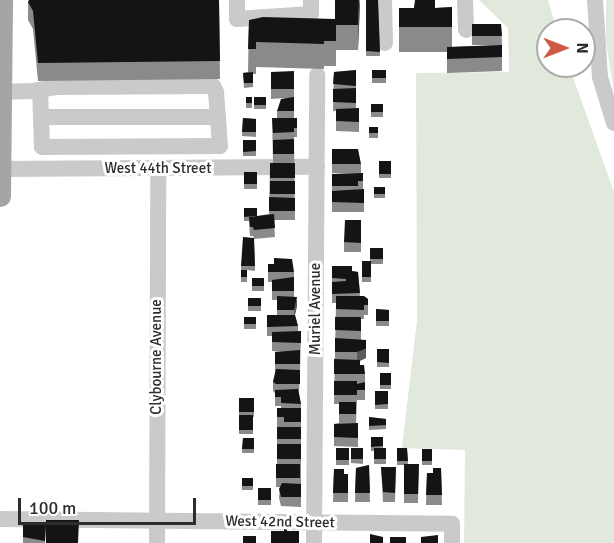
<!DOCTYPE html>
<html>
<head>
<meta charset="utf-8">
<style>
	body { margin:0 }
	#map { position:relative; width:614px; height:543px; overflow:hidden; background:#fff; font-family:Signika,sans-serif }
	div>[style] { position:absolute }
	.green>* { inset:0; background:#e0e9dc }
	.minor>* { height:16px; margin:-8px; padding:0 8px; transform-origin:8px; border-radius:8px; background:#cacaca }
	.major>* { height:21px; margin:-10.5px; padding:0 10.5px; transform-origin:10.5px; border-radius:10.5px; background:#a5a5a5 }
	.wall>* { inset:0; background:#8a8a8a }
	.shaded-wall>* { inset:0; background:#5a5a5a }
	.building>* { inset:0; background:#141414 }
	span { translate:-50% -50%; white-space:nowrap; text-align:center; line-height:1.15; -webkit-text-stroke:6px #fff; paint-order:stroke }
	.street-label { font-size:15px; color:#2d2d2d }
	.north { position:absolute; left:536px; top:18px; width:60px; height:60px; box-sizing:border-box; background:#fff; border:2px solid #ababab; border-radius:50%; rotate:90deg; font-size:16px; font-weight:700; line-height:24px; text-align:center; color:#2d2d2d }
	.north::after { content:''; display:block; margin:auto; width:21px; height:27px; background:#ce5a44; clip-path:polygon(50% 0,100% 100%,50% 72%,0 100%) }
	.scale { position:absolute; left:18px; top:498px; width:178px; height:27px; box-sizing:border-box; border:3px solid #2d2d2d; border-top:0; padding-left:8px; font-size:18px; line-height:21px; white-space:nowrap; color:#2d2d2d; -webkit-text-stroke:4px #fff; paint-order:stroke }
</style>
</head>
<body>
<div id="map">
	<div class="green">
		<i style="clip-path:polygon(479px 0,548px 0,557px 30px,548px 30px,548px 66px,569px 66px,614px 192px,614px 543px,464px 543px,465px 450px,402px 448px,417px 320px,416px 73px,509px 72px,508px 28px)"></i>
		<i style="clip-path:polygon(606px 0,614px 0,614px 92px,606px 42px)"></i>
	</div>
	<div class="minor">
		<i style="left:237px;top:0;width:19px;rotate:90deg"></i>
		<i style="left:237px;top:19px;width:74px;rotate:-3.9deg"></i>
		<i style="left:311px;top:14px;width:14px;rotate:-90deg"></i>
		<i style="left:384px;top:0;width:43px;rotate:88.7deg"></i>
		<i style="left:465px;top:0;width:30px;rotate:88deg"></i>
		<i style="left:595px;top:0;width:77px;rotate:86.3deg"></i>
		<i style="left:600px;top:77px;width:48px;rotate:73.1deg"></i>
		<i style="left:1px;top:92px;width:32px;rotate:-2deg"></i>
		<i style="left:33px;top:91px;width:23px;rotate:-10deg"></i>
		<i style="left:56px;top:87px;width:157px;rotate:-0.4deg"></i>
		<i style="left:213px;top:86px;width:7px;rotate:63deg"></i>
		<i style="left:216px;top:92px;width:54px;rotate:85.8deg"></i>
		<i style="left:220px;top:146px;width:178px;rotate:179.7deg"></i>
		<i style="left:42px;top:147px;width:57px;rotate:-92deg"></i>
		<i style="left:41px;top:117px;width:177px"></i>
		<i style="left:0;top:169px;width:317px;rotate:-0.4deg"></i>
		<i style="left:0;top:519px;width:452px;rotate:0.6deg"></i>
		<i style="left:452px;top:524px;width:19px;rotate:90deg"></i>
		<i style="left:157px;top:543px;width:373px;rotate:-89.8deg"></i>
		<i style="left:314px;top:543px;width:468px;rotate:-89.6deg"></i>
	</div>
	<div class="major">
		<i style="left:0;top:196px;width:196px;rotate:-89.4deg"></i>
	</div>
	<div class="wall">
		<i style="clip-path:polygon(219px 0,220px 79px,38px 81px,33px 29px,28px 20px,28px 2px)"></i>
		<i style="clip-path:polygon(360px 0,358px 50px,336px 50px,336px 66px,324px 66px,324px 69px,256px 67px,256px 74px,253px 74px,253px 87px,244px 88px,243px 73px,248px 72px,249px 20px,335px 19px)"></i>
		<i style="clip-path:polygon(366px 0,378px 0,380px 56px,366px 56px)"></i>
		<i style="clip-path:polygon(415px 3px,435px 8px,452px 7px,452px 47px,502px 45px,502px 71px,447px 73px,447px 52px,399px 52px,399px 8px,414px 8px)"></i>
		<i style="clip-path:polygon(472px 24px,501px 24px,502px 45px,472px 45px)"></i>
		<i style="clip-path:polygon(356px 70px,356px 108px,359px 108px,359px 132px,336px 131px,336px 111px,333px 111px,334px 72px)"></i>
		<i style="clip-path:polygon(372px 70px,386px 70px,386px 83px,372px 83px)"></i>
		<i style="clip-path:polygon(271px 72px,294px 89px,294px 118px,297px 128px,297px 137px,294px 137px,295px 220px,274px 220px,275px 237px,254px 239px,255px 271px,247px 270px,247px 282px,241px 282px,241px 266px,254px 238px,253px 236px,250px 236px,249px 221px,244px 221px,244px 208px,257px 216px,269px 214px,270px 163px,273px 163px,272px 118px,277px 118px,277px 111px,285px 98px,271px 99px)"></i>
		<i style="clip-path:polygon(246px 97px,252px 97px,252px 108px,246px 108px)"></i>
		<i style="clip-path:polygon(254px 97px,266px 97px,266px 109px,254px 109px)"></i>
		<i style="clip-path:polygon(371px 104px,383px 104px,383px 117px,371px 117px)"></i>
		<i style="clip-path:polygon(243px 118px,256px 119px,256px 137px,242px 136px)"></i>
		<i style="clip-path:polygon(369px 127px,378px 127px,378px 138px,369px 138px)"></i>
		<i style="clip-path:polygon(243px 140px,256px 140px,256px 156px,243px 156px)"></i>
		<i style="clip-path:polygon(332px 149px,361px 164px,361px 173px,332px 173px)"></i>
		<i style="clip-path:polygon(379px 161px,391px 161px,391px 178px,379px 178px)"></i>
		<i style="clip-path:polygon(244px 172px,257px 172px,257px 189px,244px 189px)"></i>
		<i style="clip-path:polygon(363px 173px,363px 190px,364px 189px,364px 212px,332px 212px,332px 174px)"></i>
		<i style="clip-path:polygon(374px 187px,385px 187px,385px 198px,374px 198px)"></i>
		<i style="clip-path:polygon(361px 220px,361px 252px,344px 252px,344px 242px)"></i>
		<i style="clip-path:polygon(370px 248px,383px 248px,383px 264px,371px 264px,371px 282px,362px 282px,362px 261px,370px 261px)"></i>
		<i style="clip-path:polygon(268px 264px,294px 272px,294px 297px,297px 306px,295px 315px,298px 326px,298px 331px,301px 331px,300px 373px,299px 393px,301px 404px,301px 507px,281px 506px,279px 498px,280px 487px,276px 487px,276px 464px,277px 464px,277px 408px,281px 408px,281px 406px,275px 406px,275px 393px,273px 391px,273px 382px,275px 373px,275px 352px,283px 352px,272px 351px,272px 336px,267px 336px,267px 315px,277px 315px,277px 300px,272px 300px,272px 282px,268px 282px)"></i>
		<i style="clip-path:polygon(332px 266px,352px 271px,358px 272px,360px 296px,368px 299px,368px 315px,364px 315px,364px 319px,361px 319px,361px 339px,366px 358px,360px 361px,360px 365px,365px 374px,365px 400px,357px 400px,356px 423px,358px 423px,358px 447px,334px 446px,334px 424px,339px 423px,339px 404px,334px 404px,336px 303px,332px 303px)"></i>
		<i style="clip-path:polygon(252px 278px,264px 278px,264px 291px,252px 291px)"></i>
		<i style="clip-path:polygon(248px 298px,261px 298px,261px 311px,248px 311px)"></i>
		<i style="clip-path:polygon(376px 309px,389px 310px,389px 326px,376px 326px)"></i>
		<i style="clip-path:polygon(244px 317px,256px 317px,256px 329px,244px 329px)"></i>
		<i style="clip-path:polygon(377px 349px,389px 349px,389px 367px,377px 367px)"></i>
		<i style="clip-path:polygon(380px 373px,391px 373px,391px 389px,380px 389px)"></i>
		<i style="clip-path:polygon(375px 391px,388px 391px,388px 409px,375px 409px)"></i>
		<i style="clip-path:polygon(239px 398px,254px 398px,254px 417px,253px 417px,253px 434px,239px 434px)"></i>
		<i style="clip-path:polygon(369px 417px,386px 419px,386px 429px,369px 430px)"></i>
		<i style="clip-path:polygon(371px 437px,383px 437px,383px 448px,386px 448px,386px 464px,374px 464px,374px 451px,371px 451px)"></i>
		<i style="clip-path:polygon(243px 438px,254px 438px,254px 453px,242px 453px)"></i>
		<i style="clip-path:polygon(336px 448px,349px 448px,349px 465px,336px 465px)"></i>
		<i style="clip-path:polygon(351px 448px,363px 448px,363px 464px,351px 463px)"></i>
		<i style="clip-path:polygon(397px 448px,407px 448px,408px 464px,419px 464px,418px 503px,404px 503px,404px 465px,397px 465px)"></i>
		<i style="clip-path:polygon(422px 449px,432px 449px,432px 465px,422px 465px)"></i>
		<i style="clip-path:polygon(369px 465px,370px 502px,355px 502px,356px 468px)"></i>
		<i style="clip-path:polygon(381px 467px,396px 467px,395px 502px,383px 502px)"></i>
		<i style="clip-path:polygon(441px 468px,442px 505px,426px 505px,427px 473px,433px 473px)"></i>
		<i style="clip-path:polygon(334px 469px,344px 474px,348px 474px,348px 502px,333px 502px)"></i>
		<i style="clip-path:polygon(242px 478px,253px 478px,253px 490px,242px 490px)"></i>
		<i style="clip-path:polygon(258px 488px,271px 488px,271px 505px,258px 505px)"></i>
		<i style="clip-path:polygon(23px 524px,46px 524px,45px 543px,23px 543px)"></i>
	</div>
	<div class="shaded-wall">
		<i style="clip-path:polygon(359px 0,360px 6px,358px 50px,358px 25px)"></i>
		<i style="clip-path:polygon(297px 297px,297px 306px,294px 319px,294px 310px)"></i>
		<i style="clip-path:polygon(366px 349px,366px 358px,357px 362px,357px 352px)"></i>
	</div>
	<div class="building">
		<i style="clip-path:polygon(29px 0,219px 0,220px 61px,38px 63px,33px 11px,28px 2px)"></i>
		<i style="clip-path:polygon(335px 0,359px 0,358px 25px,336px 25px,336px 41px,324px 41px,324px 44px,256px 42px,256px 49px,248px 49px,249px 20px,263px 17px,335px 19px)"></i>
		<i style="clip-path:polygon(366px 0,378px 0,380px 52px,366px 51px)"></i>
		<i style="clip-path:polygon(415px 0,435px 0,435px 8px,452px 7px,452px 27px,399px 27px,399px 8px,414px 8px)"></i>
		<i style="clip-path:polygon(472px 24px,501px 24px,502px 36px,472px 36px)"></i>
		<i style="clip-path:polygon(502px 45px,502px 57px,447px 59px,447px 47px)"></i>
		<i style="clip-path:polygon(356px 70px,356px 86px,333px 84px,334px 72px)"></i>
		<i style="clip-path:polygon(372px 70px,386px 70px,386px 78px,372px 78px)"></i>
		<i style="clip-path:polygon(294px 71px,294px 89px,271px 89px,271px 72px)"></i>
		<i style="clip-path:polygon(253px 72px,253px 83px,244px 83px,243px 73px)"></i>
		<i style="clip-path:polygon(356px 88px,356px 103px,333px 102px,333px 89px)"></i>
		<i style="clip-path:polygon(246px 97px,252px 97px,252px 103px,246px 103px)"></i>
		<i style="clip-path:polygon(254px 97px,266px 97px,266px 105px,254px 105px)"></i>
		<i style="clip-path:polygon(294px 97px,294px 111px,277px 111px,281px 99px)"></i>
		<i style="clip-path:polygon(371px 104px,383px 104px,383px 112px,371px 112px)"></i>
		<i style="clip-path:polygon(359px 108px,359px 122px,336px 121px,336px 109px)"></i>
		<i style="clip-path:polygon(243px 118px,256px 119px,256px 132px,242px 132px)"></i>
		<i style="clip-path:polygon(272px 118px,297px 118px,297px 128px,294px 128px,294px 132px,273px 133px)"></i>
		<i style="clip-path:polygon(369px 127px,378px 127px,378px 133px,369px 133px)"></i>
		<i style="clip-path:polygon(294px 139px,294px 154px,273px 154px,273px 140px)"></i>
		<i style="clip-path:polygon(243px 140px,256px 140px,256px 151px,243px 152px)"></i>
		<i style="clip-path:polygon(332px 149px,358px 149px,361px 164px,332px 164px)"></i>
		<i style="clip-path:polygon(379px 161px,391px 161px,391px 174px,379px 174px)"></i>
		<i style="clip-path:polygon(270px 163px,295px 163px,295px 178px,270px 178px)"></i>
		<i style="clip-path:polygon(244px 172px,257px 172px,257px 184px,244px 184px)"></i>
		<i style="clip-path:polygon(363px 173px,363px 181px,358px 181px,358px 186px,332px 186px,332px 174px)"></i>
		<i style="clip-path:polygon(270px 181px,295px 181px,295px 194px,270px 194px)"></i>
		<i style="clip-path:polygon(374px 187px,385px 187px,385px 194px,374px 194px)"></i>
		<i style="clip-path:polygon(364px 189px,364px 203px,332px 202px,332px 191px)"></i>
		<i style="clip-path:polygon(269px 197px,295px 198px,295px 211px,269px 211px)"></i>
		<i style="clip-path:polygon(244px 208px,257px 208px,257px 216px,244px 217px)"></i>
		<i style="clip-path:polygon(274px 214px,275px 228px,254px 230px,253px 227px,250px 227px,249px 217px)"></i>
		<i style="clip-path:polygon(345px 220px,361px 220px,361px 243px,344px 242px)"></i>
		<i style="clip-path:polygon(243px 237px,254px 238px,255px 266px,241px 266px)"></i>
		<i style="clip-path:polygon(370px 248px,383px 248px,383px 259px,370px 259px)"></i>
		<i style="clip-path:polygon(274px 258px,292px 259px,294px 272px,268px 272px,268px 264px,274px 264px)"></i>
		<i style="clip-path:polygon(362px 261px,371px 261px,371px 277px,362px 277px)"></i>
		<i style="clip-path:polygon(332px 266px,352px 266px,352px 271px,358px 272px,360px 293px,332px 294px,332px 282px,346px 281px,346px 279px,332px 278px)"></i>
		<i style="clip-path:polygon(241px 270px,247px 270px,247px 277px,241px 277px)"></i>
		<i style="clip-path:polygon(294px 277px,294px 291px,272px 291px,272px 280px)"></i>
		<i style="clip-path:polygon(252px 278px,264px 278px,264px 286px,252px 286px)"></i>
		<i style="clip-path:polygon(277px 296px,297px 297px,294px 310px,277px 310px)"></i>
		<i style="clip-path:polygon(336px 296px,364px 296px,368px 299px,368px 305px,364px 305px,364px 310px,336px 309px)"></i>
		<i style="clip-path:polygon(248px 298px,261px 298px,261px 306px,248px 306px)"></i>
		<i style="clip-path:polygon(376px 309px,389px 310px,389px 321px,376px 321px)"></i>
		<i style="clip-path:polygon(267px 315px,295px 315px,298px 326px,267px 327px)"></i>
		<i style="clip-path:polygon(244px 317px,256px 317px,256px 324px,244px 324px)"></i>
		<i style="clip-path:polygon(335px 317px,361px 317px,361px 331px,335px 330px)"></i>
		<i style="clip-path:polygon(301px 331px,301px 343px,272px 342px,272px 332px)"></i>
		<i style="clip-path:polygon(335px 338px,366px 340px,366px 349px,357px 352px,335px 352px)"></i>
		<i style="clip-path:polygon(377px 349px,389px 349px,389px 363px,377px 362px)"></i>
		<i style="clip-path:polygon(300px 350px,300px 364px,275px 364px,275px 352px)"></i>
		<i style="clip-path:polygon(334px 359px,360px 360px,360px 365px,364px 365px,365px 374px,334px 374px)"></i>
		<i style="clip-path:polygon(276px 369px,300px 370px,300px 384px,276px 384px,273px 382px)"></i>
		<i style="clip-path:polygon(380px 373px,391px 373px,391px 385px,380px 385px)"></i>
		<i style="clip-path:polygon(334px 381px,357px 381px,357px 384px,365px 382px,365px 390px,357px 390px,357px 395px,334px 395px)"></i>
		<i style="clip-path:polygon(298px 389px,301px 404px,281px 403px,281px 397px,275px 397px,275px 390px)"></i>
		<i style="clip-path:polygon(375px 391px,388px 391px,388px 404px,375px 405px)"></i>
		<i style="clip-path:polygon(239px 398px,254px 398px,254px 412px,239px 412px)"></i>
		<i style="clip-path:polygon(339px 402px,356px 402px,356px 414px,339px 414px)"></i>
		<i style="clip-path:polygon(277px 408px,301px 408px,301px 422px,284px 422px,284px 417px,277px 417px)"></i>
		<i style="clip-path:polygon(239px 415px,253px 415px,253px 430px,239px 430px)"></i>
		<i style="clip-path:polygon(369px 417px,386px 419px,386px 425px,369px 426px)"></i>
		<i style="clip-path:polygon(358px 423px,358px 438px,334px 437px,334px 424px)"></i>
		<i style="clip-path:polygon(277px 427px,301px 427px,301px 439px,277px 439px)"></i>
		<i style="clip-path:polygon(371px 437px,383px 437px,383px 446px,371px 447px)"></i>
		<i style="clip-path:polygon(243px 438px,254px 438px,254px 449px,242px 449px)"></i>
		<i style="clip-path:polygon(277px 444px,301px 444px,301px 459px,277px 459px)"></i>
		<i style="clip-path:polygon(336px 448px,349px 448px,349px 460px,336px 460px)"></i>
		<i style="clip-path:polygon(351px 448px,363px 448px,363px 459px,351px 459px)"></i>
		<i style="clip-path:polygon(374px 448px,386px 448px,386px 459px,374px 459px)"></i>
		<i style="clip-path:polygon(397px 448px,407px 448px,408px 461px,397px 461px)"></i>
		<i style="clip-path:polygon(422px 449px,432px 449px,432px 461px,422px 461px)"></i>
		<i style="clip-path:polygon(276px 464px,300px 464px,300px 478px,276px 478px)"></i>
		<i style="clip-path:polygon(404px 464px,419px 464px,418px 494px,404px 494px)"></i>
		<i style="clip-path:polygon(369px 465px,370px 493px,355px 493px,356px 468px)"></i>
		<i style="clip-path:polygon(381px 467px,396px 467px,395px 493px,383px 492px)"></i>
		<i style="clip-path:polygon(433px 468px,441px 468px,442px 495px,426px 495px,427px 473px,433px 473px)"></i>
		<i style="clip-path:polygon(334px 469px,344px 469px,344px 474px,348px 474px,348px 493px,333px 493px)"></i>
		<i style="clip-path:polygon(242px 478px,253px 478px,253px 486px,242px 486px)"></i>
		<i style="clip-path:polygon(282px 483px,301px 484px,301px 497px,281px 497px,279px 489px)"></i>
		<i style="clip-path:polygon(258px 488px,271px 488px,271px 500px,258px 500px)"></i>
		<i style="clip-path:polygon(46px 520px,79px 520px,78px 543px,46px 543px)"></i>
		<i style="clip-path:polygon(23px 524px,46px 524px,45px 541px,23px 537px)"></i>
		<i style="clip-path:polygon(284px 528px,287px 528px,287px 531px,299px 531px,299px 543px,271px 543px,271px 531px,284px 531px)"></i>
		<i style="clip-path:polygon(370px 534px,383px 537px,383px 543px,370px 543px)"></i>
		<i style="clip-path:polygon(438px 535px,438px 543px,421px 543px,421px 537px)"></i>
		<i style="clip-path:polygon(243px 536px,256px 536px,256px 543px,243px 543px)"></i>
		<i style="clip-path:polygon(390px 537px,406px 537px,406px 543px,390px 543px)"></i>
	</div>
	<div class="street-label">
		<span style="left:158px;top:169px">West 44th Street</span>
		<span style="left:316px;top:309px;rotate:-90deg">Muriel Avenue</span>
		<span style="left:157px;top:357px;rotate:-90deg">Clybourne Avenue</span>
		<span style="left:280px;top:522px;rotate:1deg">West 42nd Street</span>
	</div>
	<div class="north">N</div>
	<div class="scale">100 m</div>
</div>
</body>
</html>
